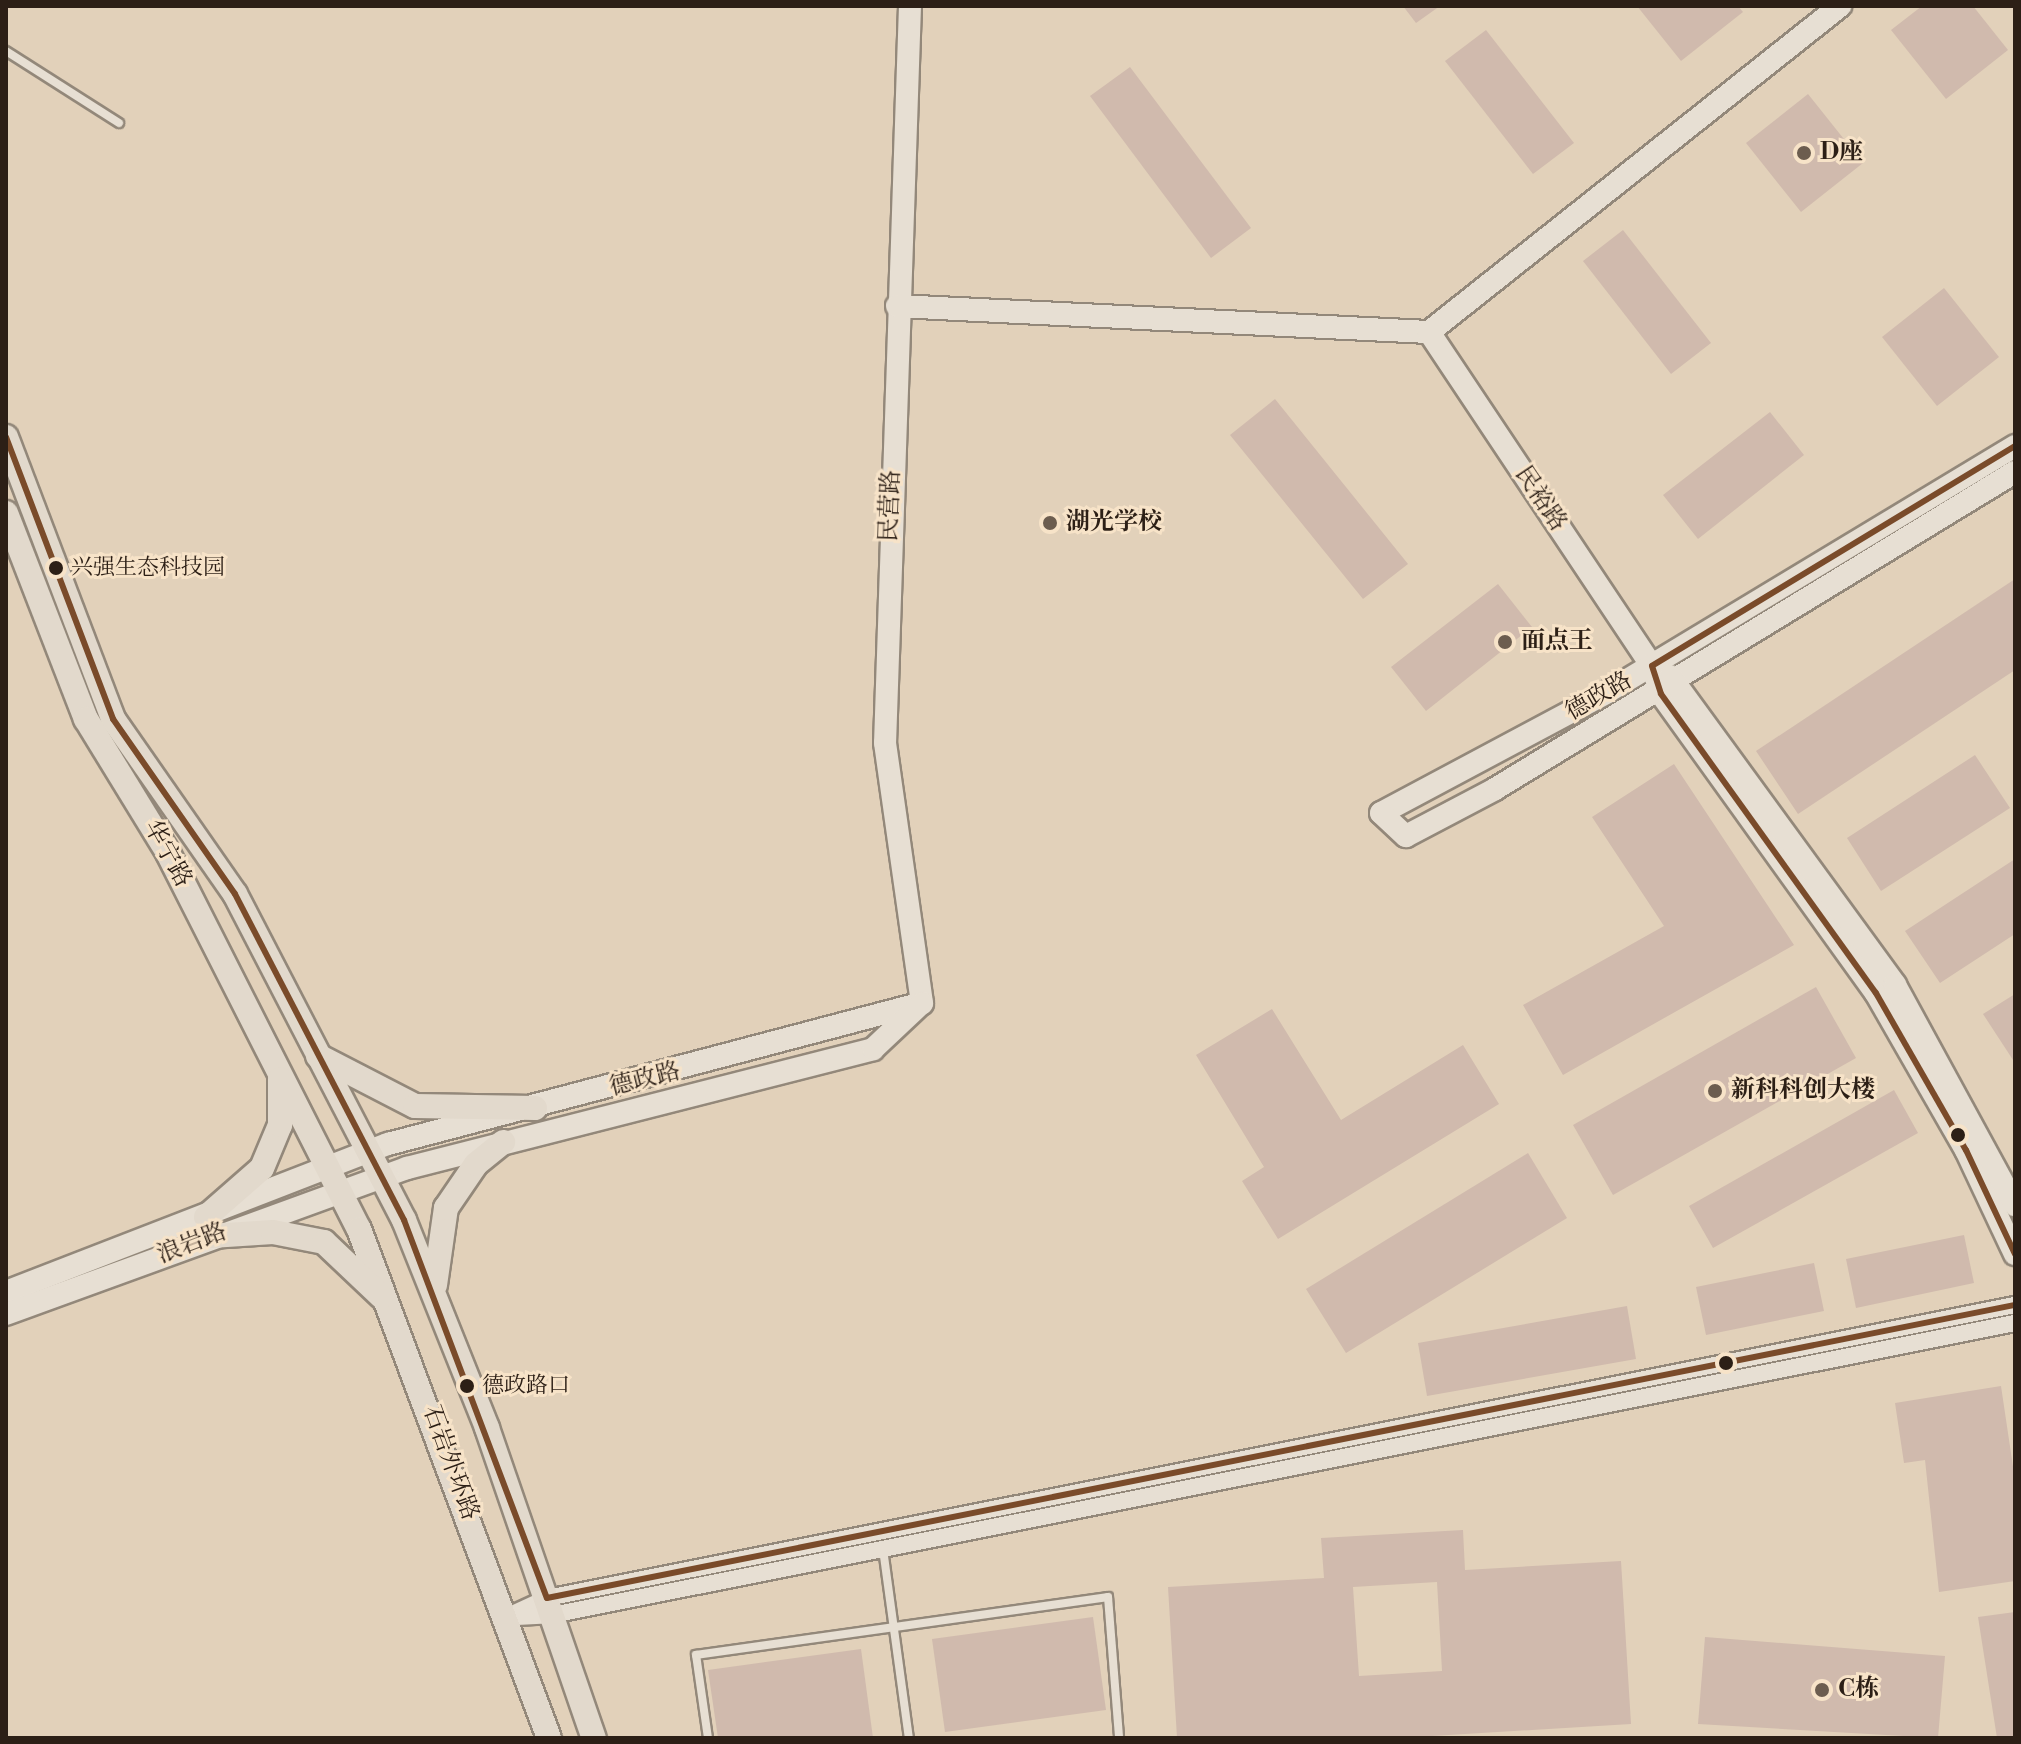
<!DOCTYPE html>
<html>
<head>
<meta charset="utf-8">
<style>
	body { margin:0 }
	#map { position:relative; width:2021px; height:1744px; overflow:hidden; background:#e2d1ba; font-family:"Libre Bodoni","Noto Serif SC",serif }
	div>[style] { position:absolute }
	.building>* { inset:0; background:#d0baad }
	.roads { filter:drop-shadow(2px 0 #93887a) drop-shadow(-2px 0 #93887a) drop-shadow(0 2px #93887a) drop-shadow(0 -2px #93887a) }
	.lane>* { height:8px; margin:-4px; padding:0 4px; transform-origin:4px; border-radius:4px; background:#e7dfd3 }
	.street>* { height:16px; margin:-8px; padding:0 8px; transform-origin:8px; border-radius:8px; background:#e7dfd3 }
	.secondary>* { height:22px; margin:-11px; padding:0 11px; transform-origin:11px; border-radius:11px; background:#e7dfd3 }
	.primary>* { height:24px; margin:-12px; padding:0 12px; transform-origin:12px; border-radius:12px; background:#e2d9cc }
	.bus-1>* { height:6px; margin:-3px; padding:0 3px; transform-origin:3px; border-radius:3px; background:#7a4b2a }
	.dots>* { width:22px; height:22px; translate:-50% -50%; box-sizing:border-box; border:4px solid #f7e3c8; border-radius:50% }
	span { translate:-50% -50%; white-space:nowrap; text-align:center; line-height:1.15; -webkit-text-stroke:6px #f7e3c8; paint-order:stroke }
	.bus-label { font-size:22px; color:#2c1f16 }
	.left { translate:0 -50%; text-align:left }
	.poi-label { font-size:24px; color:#2c1f16; font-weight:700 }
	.street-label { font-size:24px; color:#2c1f16 }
	.frame { position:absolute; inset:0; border:8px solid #2c1f16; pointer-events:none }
</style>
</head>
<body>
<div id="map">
	<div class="building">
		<i style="clip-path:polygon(1403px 6px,1440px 6px,1416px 23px)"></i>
		<i style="clip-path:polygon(1637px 6px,1738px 6px,1743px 12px,1681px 61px)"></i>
		<i style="clip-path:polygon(1922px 6px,1973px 6px,2008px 50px,1946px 99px,1891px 30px)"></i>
		<i style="clip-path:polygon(1486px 30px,1574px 143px,1533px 174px,1445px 61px)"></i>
		<i style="clip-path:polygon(1130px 67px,1251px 228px,1211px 258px,1090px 96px)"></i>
		<i style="clip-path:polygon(1808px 94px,1863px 163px,1801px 212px,1746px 143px)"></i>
		<i style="clip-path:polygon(1623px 230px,1711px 343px,1671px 374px,1583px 261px)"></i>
		<i style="clip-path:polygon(1944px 288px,1999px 357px,1937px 406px,1882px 337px)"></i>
		<i style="clip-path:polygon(1275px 399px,1408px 564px,1363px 599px,1230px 435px)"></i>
		<i style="clip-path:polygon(1770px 412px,1804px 455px,1698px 539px,1663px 495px)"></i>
		<i style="clip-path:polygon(2015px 579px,2015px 670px,1798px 814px,1756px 751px)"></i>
		<i style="clip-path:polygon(1498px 584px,1532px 627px,1426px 711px,1391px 667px)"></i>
		<i style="clip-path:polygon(1975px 755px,2010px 808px,1881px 891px,1847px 838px)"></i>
		<i style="clip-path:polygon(1674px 764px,1794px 945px,1563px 1075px,1523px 1005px,1664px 926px,1592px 817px)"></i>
		<i style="clip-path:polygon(2015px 859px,2015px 934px,1940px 983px,1905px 931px)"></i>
		<i style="clip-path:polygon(1816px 987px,1856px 1058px,1613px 1195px,1573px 1125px)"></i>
		<i style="clip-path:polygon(2015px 994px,2015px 1063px,1983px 1014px)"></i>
		<i style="clip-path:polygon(1272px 1009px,1341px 1120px,1463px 1045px,1499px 1104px,1278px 1239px,1242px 1181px,1264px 1167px,1196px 1055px)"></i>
		<i style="clip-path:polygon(1894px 1090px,1918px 1133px,1713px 1248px,1689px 1206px)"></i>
		<i style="clip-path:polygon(1528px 1153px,1567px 1218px,1346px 1353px,1306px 1289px)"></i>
		<i style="clip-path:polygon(1964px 1235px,1974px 1283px,1856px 1308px,1846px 1259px)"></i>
		<i style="clip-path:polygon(1814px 1263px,1824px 1311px,1706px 1335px,1696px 1287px)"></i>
		<i style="clip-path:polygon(1627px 1306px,1636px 1359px,1427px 1396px,1418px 1343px)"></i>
		<i style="clip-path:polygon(2001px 1386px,2015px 1480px,2015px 1581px,1939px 1592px,1925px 1460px,1904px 1463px,1895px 1403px)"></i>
		<i style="clip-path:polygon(evenodd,1463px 1530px,1465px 1570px,1621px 1561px,1631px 1724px,1400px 1738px,1177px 1738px,1168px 1587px,1324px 1578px,1321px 1538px,1463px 1530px,1437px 1582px,1442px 1671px,1359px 1676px,1353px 1587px,1437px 1582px)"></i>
		<i style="clip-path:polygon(2015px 1612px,2015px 1738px,1997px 1738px,1978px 1617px)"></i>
		<i style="clip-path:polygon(1093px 1617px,1106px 1710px,945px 1732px,932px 1639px)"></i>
		<i style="clip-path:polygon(1705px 1637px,1945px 1656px,1938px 1738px,1698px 1724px)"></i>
		<i style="clip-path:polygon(861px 1649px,873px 1738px,718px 1738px,708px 1670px)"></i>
	</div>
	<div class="roads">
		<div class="lane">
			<i style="left:6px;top:51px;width:134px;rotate:32.5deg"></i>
			<i style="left:883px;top:1549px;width:191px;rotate:82.2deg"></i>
			<i style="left:708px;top:1738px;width:84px;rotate:-98.2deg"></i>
			<i style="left:696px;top:1655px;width:416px;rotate:-8deg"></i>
			<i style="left:1108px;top:1597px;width:141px;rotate:85.5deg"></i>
		</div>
		<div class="street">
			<i style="left:506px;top:1617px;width:45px;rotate:-24.9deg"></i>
			<i style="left:547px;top:1598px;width:1497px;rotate:-11.29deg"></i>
			<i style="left:515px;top:1617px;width:37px;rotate:-3deg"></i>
			<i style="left:552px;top:1615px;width:1492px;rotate:-11.29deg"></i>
		</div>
		<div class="secondary">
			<i style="left:910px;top:6px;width:737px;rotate:91.94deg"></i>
			<i style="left:885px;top:743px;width:263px;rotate:81.9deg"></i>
			<i style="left:897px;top:306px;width:533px;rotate:2.8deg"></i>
			<i style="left:1429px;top:332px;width:525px;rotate:-38.42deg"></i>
			<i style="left:1429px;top:332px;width:402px;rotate:56.3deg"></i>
			<i style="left:1652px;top:666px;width:29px;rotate:72deg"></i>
			<i style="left:1661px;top:694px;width:368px;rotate:54.3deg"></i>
			<i style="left:1876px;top:993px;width:181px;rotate:60.2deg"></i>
			<i style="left:1966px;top:1150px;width:115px;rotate:64.8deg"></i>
			<i style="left:2015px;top:446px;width:476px;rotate:148.9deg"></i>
			<i style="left:1608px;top:692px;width:257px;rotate:151.9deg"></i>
			<i style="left:1381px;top:813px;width:34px;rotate:43deg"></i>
			<i style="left:1406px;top:836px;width:101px;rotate:-27.8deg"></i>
			<i style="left:1495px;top:789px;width:609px;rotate:-31.37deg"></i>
			<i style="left:1670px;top:676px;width:382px;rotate:53.9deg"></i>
			<i style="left:1895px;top:985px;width:251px;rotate:61.4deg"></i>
			<i style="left:6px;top:1292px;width:410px;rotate:-21.2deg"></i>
			<i style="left:388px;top:1144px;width:545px;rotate:-14.78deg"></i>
			<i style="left:6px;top:1314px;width:427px;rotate:-20deg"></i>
			<i style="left:407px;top:1168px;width:481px;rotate:-14.3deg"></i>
			<i style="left:873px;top:1049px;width:67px;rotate:-43.2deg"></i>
		</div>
		<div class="primary">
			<i style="left:6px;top:437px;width:302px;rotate:69.2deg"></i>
			<i style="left:113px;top:719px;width:213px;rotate:55.1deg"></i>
			<i style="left:235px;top:894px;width:367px;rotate:62.6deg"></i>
			<i style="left:404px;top:1220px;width:224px;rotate:68.2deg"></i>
			<i style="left:487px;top:1428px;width:328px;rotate:71deg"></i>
			<i style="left:6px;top:513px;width:221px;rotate:68.8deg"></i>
			<i style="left:86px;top:719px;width:157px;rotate:58.5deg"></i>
			<i style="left:168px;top:853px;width:422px;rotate:63.1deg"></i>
			<i style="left:359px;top:1229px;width:543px;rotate:69.53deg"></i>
			<i style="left:318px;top:1056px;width:109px;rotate:27.3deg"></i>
			<i style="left:415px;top:1106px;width:120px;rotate:1deg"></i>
			<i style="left:206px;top:1217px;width:74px;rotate:-41.2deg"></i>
			<i style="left:262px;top:1168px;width:47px;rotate:-67.3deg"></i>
			<i style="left:280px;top:1125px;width:46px;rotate:-90deg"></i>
			<i style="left:211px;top:1236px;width:62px;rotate:-3.7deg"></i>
			<i style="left:273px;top:1232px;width:52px;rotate:11.1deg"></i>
			<i style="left:324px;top:1242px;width:79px;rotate:43.5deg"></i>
			<i style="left:435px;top:1285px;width:78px;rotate:-81.9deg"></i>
			<i style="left:446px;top:1208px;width:53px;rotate:-55.7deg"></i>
			<i style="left:476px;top:1164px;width:35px;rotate:-39deg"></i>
		</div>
	</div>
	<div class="bus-1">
		<i style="left:6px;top:437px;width:302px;rotate:69.2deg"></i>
		<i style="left:113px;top:719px;width:213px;rotate:55.1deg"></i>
		<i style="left:235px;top:894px;width:367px;rotate:62.6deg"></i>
		<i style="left:404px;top:1220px;width:404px;rotate:69.3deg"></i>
		<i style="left:547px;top:1598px;width:1497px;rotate:-11.29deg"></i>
		<i style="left:2015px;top:446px;width:424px;rotate:148.8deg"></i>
		<i style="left:1652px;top:666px;width:29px;rotate:72deg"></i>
		<i style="left:1661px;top:694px;width:368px;rotate:54.3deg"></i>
		<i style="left:1876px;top:993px;width:181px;rotate:60.2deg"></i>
		<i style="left:1966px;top:1150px;width:115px;rotate:64.8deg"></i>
	</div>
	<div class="dots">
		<i style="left:1804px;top:153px;background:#6c5d4f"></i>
		<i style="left:1050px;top:523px;background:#6c5d4f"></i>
		<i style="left:56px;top:568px;background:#2c1f16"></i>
		<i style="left:1505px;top:642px;background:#6c5d4f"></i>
		<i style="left:1715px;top:1091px;background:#6c5d4f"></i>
		<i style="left:1958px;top:1135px;background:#2c1f16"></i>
		<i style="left:1726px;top:1363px;background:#2c1f16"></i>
		<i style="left:467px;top:1386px;background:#2c1f16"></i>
		<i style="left:1822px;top:1690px;background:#6c5d4f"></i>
	</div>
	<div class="bus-label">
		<span class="left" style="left:71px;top:568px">兴强生态科技园</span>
		<span class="left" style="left:482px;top:1386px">德政路口</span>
	</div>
	<div class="poi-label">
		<span class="left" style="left:1820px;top:153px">D座</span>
		<span class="left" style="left:1066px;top:523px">湖光学校</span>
		<span class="left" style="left:1521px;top:642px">面点王</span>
		<span class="left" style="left:1731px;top:1091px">新科科创大楼</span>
		<span class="left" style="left:1838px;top:1690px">C栋</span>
	</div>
	<div class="street-label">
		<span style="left:1540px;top:499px;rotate:56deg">民裕路</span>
		<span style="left:891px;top:506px;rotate:-88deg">民营路</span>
		<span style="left:1599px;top:697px;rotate:-30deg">德政路</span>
		<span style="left:167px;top:854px;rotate:61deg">华宁路</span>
		<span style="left:645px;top:1080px;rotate:-14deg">德政路</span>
		<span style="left:192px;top:1244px;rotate:-21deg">浪岩路</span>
		<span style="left:450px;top:1463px;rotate:70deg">石岩外环路</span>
	</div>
	<div class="frame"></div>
</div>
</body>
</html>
